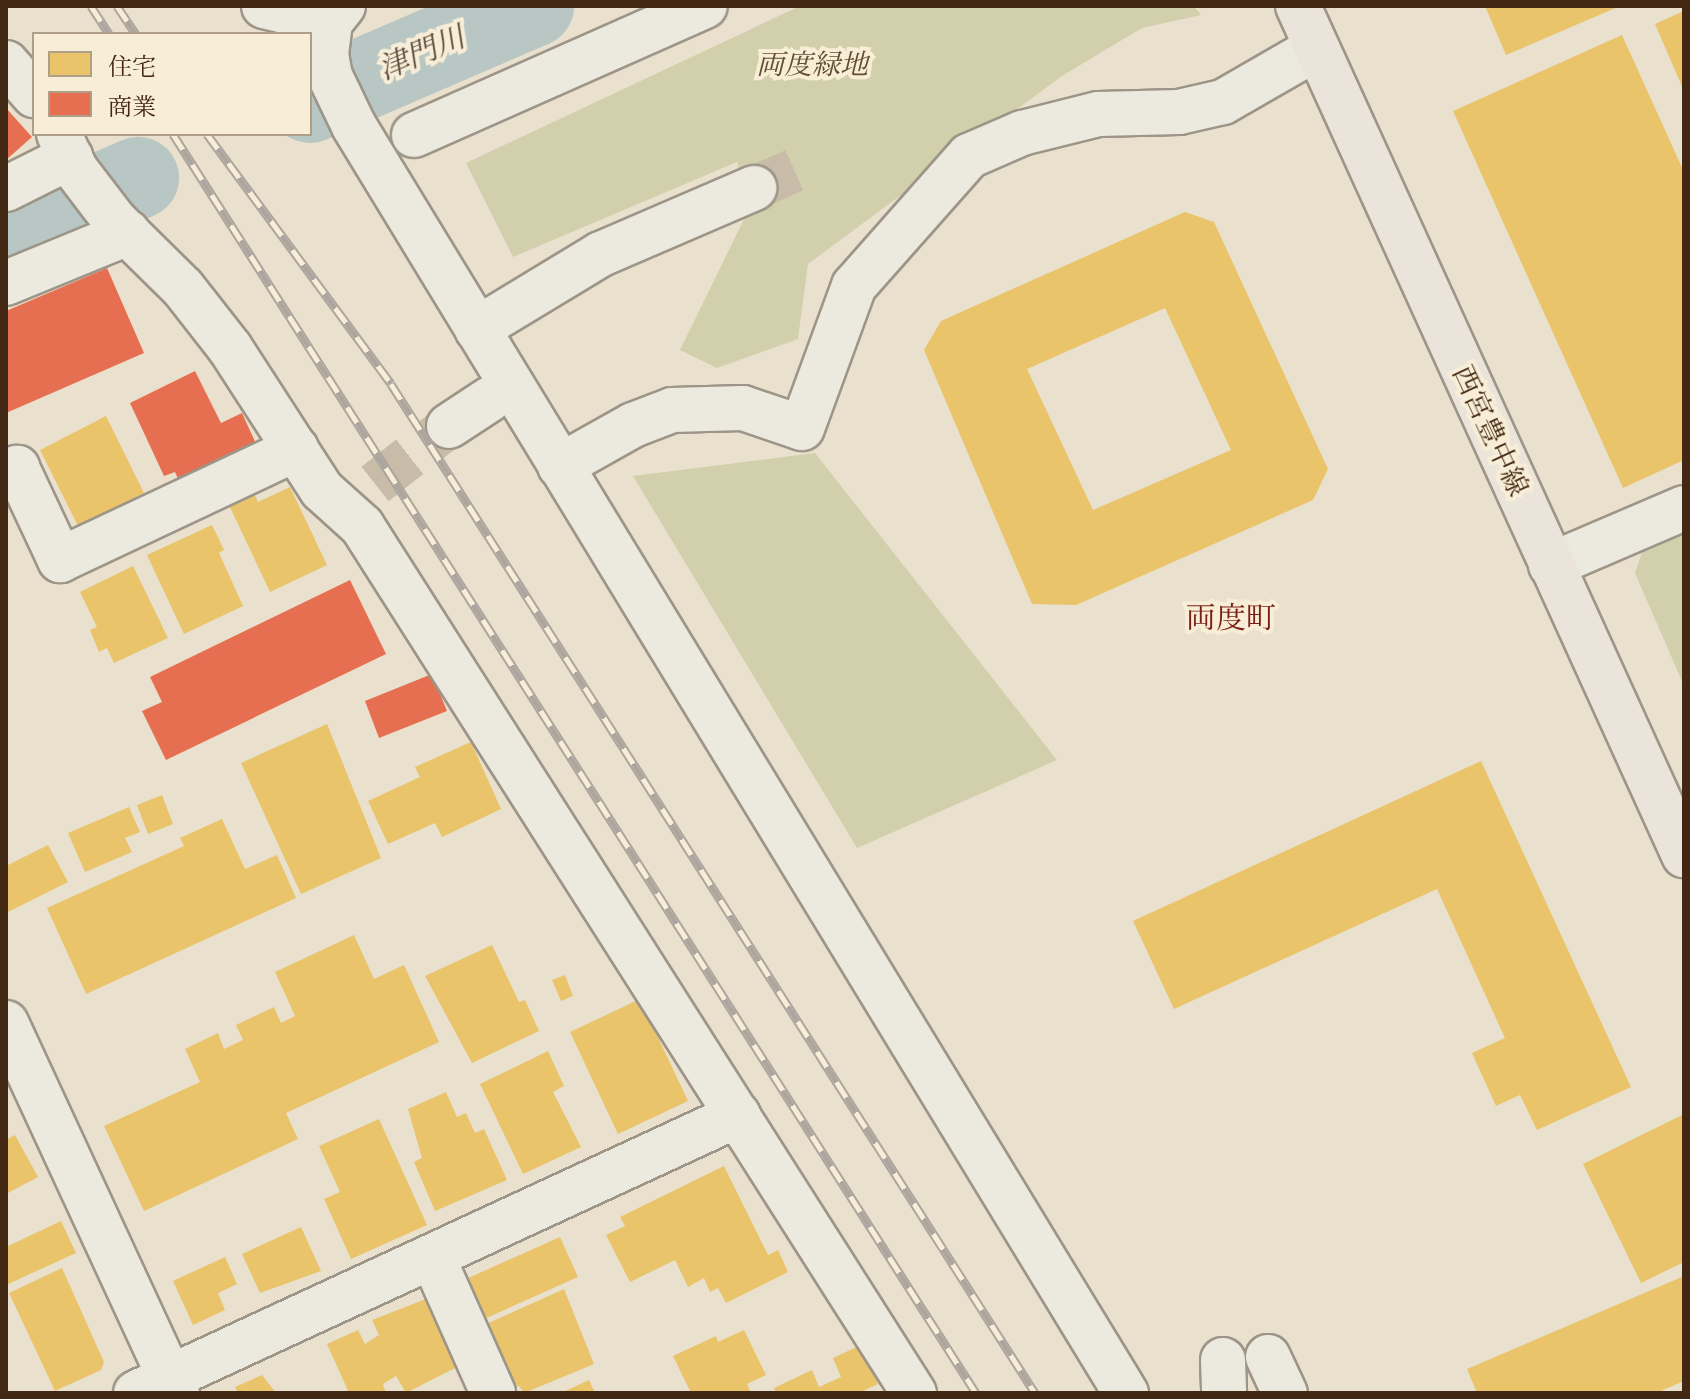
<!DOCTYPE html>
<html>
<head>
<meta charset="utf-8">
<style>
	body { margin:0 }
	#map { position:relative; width:1690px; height:1399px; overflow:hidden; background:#e9e1ce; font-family:"IM FELL French Canon","Noto Serif JP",serif }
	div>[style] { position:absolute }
	.green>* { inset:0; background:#d2d0ac }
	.homes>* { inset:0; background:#e9c46a }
	.shops>* { inset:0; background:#e76f51 }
	.river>* { height:82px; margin:-41px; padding:0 41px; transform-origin:41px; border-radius:41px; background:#b8c7c4 }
	.minor-tunnel>* { height:44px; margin-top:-22px; transform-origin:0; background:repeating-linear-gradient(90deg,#c8bca8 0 44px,transparent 0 66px) }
	.roads { filter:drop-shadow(2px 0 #9d9588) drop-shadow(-2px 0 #9d9588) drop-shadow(0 2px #9d9588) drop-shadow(0 -2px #9d9588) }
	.minor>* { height:44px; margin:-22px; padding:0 22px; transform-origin:22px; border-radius:22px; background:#ece9df }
	.major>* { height:44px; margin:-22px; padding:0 22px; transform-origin:22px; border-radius:22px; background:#eae4da }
	.rail>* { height:9px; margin-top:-4.5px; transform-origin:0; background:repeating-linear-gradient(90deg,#f8eed7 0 18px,#ada69e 0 36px); box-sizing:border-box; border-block:2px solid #ada69e }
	span { translate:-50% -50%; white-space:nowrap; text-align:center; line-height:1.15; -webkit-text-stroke:8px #f8eed7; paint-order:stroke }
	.park-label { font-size:28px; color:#614e32; font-style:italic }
	.street-label { font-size:28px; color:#422712 }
	.water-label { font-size:30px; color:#5a4c3d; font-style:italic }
	.neighbourhood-label { font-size:30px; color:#7a1f14 }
	.frame { position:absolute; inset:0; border:8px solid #422712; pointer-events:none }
	.legend { position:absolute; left:32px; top:32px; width:280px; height:104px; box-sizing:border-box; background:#f8eed7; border:2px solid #af9e88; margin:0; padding:10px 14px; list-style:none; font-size:24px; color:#422712 }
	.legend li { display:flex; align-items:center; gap:16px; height:40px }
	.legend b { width:40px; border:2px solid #af9e88 }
</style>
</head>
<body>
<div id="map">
	<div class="green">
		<i style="clip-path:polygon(800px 6px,1194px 6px,1201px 15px,1142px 28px,1062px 76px,808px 264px,798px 339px,717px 368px,680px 350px,749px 209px,737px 162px,513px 257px,466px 163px)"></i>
		<i style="clip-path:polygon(815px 453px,1057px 760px,857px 848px,633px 476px)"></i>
		<i style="clip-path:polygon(1684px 532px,1684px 686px,1635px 573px,1643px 549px)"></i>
	</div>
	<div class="homes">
		<i style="clip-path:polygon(1485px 6px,1620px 6px,1506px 55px)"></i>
		<i style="clip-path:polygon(1684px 11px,1684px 91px,1655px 24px)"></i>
		<i style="clip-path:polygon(1622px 35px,1684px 172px,1684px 460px,1623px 488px,1453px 111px)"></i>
		<i style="clip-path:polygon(evenodd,1185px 212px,1214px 222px,1328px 469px,1313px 500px,1076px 605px,1032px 604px,924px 350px,941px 321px,1185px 212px,1165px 308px,1231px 450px,1093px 510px,1027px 369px,1165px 308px)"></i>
		<i style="clip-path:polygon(106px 416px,144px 493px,78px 526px,40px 450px)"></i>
		<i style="clip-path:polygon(290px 487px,327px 565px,270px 592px,228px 503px,253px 491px,258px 502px)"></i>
		<i style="clip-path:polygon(212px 525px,224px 550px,219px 553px,243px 606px,184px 634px,147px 555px)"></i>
		<i style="clip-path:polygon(133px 566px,168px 638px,114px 663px,107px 648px,99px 652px,90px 630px,97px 627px,80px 592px)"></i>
		<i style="clip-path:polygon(327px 724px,381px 858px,301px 894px,241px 763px)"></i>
		<i style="clip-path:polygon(471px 742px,501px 809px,442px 837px,435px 823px,388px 844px,368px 801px,420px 777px,415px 767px)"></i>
		<i style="clip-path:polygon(1481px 761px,1631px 1087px,1537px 1130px,1520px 1095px,1496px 1106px,1472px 1053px,1505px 1038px,1437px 889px,1174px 1009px,1133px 921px)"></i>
		<i style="clip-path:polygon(162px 795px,173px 824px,148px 834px,137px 805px)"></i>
		<i style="clip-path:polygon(129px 807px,140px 832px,125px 838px,132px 852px,85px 872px,68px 833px)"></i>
		<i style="clip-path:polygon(222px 819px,245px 869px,277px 855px,296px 898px,86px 994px,47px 908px,184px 846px,180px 838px)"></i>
		<i style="clip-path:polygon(48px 845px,68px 882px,6px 913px,6px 866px)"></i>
		<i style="clip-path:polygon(354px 935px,374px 979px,404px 965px,439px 1042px,286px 1113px,298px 1139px,144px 1211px,104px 1126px,200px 1082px,185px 1049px,218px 1033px,224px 1049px,243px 1040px,236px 1025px,274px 1007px,281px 1023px,295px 1016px,275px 972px)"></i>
		<i style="clip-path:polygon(492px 945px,519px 1002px,525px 1000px,539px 1031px,472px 1063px,425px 976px)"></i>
		<i style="clip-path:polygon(565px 975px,573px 996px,561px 1001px,552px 980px)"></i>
		<i style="clip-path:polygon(640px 999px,688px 1101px,618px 1134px,570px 1032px)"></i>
		<i style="clip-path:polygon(548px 1051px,564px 1086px,553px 1092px,581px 1147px,523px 1174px,480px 1084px)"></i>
		<i style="clip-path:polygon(446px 1092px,457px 1117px,466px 1113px,475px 1133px,484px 1129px,507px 1180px,435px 1211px,414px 1162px,422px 1158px,408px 1109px)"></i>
		<i style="clip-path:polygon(1682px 1115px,1684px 1262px,1641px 1283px,1583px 1164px)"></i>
		<i style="clip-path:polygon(379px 1119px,427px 1225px,351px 1259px,324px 1199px,340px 1192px,319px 1146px)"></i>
		<i style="clip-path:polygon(15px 1135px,38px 1177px,6px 1194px,6px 1140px)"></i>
		<i style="clip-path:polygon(724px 1166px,768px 1255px,778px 1250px,788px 1272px,726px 1303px,718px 1288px,710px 1292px,704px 1278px,688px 1287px,675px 1260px,630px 1282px,606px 1235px,625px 1226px,620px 1217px)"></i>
		<i style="clip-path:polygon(61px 1221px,76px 1253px,6px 1285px,6px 1247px)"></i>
		<i style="clip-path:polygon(301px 1227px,321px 1271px,260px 1293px,242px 1254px)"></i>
		<i style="clip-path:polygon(560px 1237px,578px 1277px,484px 1319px,466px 1279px)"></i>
		<i style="clip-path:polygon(225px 1257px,237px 1284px,218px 1293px,225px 1310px,193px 1325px,173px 1281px)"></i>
		<i style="clip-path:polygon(62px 1268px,104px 1362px,101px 1370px,55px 1391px,9px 1293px)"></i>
		<i style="clip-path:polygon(1684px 1276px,1684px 1381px,1656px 1393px,1477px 1393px,1467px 1369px)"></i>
		<i style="clip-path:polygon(564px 1289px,594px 1364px,524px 1393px,519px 1386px,513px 1387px,484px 1325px)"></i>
		<i style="clip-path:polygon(431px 1297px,461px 1365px,406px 1393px,396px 1376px,383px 1384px,386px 1393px,349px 1393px,327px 1344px,358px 1330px,365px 1344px,379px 1335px,372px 1320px)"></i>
		<i style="clip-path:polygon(744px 1330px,766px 1375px,747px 1384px,751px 1393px,691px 1393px,673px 1356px,716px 1336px,718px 1342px)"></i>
		<i style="clip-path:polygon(861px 1345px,878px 1384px,859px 1393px,776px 1393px,774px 1388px,812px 1370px,819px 1387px,841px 1377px,833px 1358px)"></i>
		<i style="clip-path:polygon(262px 1375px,276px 1393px,238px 1393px,235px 1387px)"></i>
		<i style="clip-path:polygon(589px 1380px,595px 1393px,561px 1393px)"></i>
	</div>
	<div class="shops">
		<i style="clip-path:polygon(6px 108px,32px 137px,6px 160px)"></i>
		<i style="clip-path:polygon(107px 268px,144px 353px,6px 413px,6px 311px)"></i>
		<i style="clip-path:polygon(195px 371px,221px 423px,242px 413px,258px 448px,179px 481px,175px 472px,164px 476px,130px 403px)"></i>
		<i style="clip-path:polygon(350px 580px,386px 654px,166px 760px,142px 711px,162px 702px,150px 677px)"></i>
		<i style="clip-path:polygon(432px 674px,447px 711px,379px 738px,365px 701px)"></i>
	</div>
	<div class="river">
		<i style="left:310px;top:102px;width:243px;rotate:-23.3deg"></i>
		<i style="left:6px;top:235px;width:144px;rotate:-23.4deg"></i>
	</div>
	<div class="minor-tunnel">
		<i style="left:754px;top:188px;width:55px;rotate:-23.7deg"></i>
		<i style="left:375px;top:484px;width:94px;rotate:-38.1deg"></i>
	</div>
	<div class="roads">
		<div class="minor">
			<i style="left:264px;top:6px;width:68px;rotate:13.6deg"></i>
			<i style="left:343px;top:6px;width:21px;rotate:129deg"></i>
			<i style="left:330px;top:22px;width:32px;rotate:97deg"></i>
			<i style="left:326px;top:54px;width:22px;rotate:80deg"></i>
			<i style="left:330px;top:76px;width:55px;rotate:64.4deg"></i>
			<i style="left:354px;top:126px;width:1484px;rotate:58.65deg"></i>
			<i style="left:6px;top:63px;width:43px;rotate:48.8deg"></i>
			<i style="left:59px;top:134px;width:40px;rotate:65deg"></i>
			<i style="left:76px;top:170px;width:64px;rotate:52.6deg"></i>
			<i style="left:115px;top:221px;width:95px;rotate:44.6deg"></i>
			<i style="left:183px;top:288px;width:76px;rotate:51.9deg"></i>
			<i style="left:230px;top:348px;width:169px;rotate:57.1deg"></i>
			<i style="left:322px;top:490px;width:54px;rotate:42deg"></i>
			<i style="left:362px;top:526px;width:1028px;rotate:57.52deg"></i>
			<i style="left:414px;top:135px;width:318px;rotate:-23.9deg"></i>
			<i style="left:6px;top:189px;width:72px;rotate:-26.6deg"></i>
			<i style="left:6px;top:283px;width:132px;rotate:-22.3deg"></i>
			<i style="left:477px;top:329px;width:145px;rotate:-31.2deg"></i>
			<i style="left:601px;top:254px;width:167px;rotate:-23.3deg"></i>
			<i style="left:449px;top:426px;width:49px;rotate:-33.4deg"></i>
			<i style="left:560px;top:466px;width:84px;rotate:-29.3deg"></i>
			<i style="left:633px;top:425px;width:42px;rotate:-21deg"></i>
			<i style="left:672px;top:410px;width:71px;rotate:-1.6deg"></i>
			<i style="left:743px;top:408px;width:62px;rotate:18.7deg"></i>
			<i style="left:802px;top:428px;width:151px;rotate:-69.9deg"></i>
			<i style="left:854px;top:286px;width:174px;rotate:-48.5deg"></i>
			<i style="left:969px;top:156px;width:58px;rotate:-23.5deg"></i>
			<i style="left:1022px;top:133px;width:78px;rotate:-14deg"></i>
			<i style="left:1098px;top:114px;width:81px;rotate:-1.4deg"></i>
			<i style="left:1179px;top:112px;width:45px;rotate:-12.8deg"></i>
			<i style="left:1223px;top:102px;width:106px;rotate:-29.9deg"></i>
			<i style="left:6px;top:474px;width:13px;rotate:-29deg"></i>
			<i style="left:17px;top:468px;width:102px;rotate:64.9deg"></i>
			<i style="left:60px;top:560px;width:261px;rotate:-25.2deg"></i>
			<i style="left:1551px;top:565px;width:145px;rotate:-23.2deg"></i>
			<i style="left:6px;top:1023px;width:408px;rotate:65.2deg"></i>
			<i style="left:433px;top:1258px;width:148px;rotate:66deg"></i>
			<i style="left:1268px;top:1357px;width:40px;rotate:65deg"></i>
			<i style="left:1223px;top:1360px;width:33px;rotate:88deg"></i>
			<i style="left:136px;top:1393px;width:663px;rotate:-24.79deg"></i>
		</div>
		<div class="major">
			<i style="left:1298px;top:6px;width:933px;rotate:65.55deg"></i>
		</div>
	</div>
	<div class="rail">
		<i style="left:91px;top:6px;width:33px;rotate:57deg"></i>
		<i style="left:117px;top:6px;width:34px;rotate:56deg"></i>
		<i style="left:173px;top:134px;width:1493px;rotate:57.47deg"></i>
		<i style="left:207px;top:134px;width:310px;rotate:53.6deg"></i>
		<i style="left:391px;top:384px;width:1197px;rotate:57.45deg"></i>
	</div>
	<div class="park-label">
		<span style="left:812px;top:65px">両度緑地</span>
	</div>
	<div class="street-label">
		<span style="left:1490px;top:431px;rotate:65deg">西宮豊中線</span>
	</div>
	<div class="water-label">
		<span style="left:422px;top:54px;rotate:-23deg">津門川</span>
	</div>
	<div class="neighbourhood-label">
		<span style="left:1231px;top:619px">両度町</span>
	</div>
	<div class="frame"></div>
	<ul class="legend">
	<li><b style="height:22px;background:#e9c46a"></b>住宅</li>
	<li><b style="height:22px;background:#e76f51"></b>商業</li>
	</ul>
</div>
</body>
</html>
